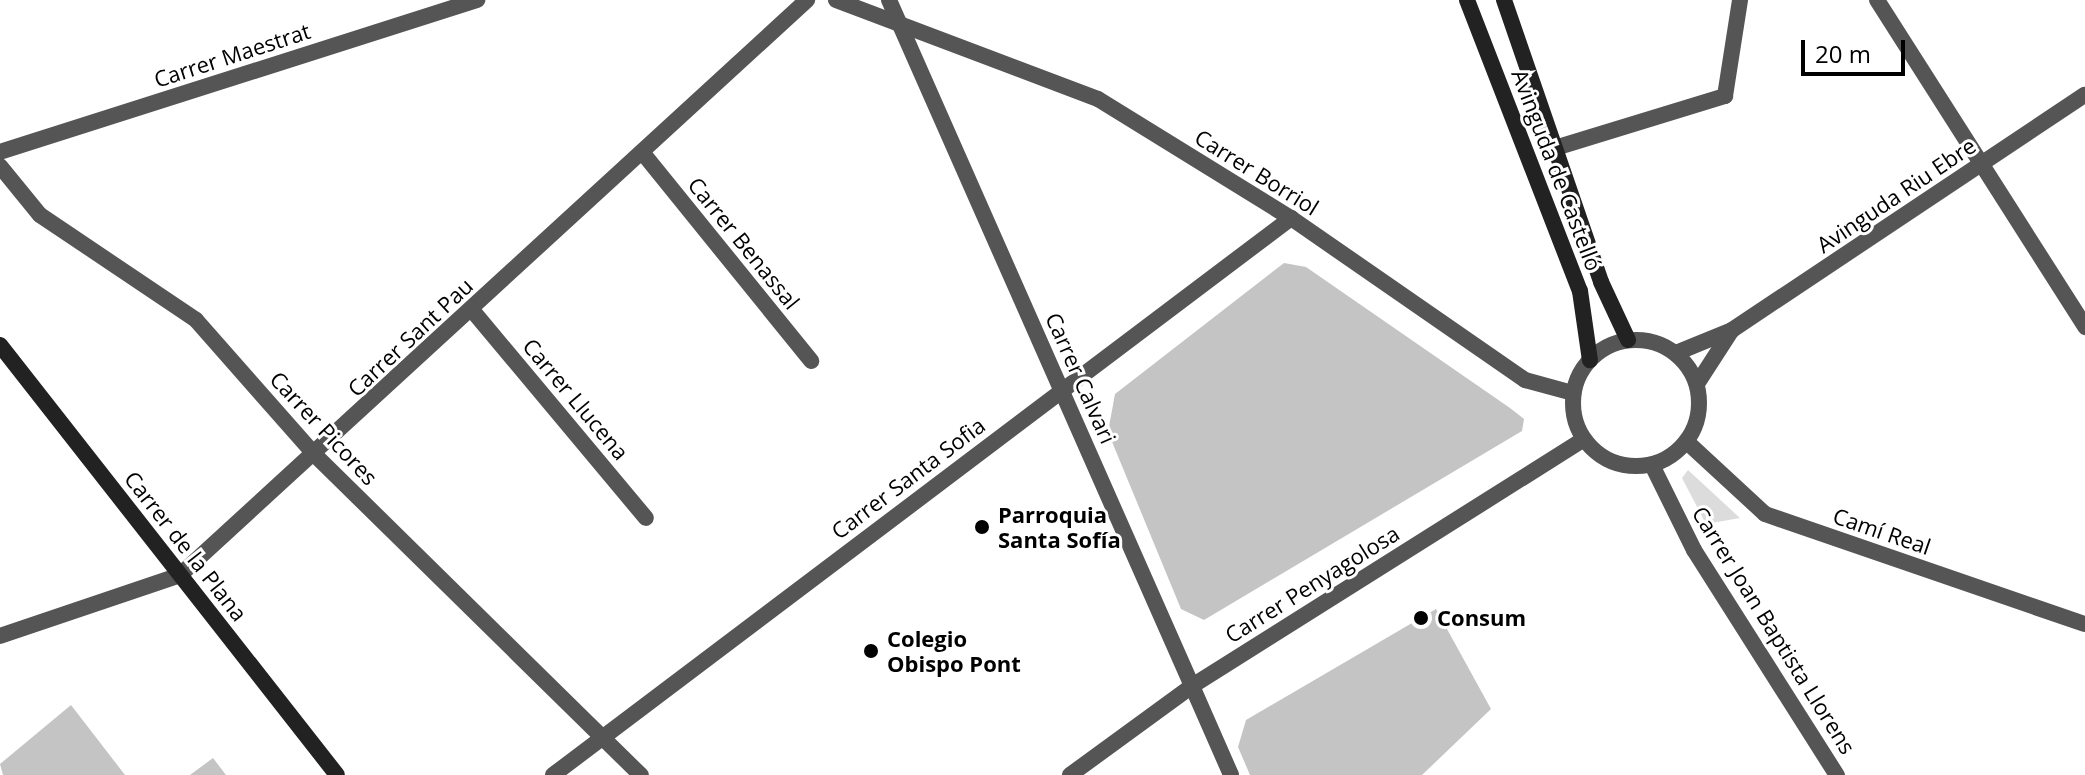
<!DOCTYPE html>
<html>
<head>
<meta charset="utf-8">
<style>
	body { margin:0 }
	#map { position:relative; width:2085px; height:775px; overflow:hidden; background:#fff; font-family:"Open Sans",sans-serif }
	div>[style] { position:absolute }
	.green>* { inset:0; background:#dcdcdc }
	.building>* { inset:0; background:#c4c4c4 }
	.pedestrian>* { height:16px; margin:-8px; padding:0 8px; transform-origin:8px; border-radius:8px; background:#555 }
	.minor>* { height:16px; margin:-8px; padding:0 8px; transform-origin:8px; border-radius:8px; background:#555 }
	.tertiary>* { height:16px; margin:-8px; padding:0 8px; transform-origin:8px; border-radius:8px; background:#555 }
	.tertiary>.ring { margin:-8px; padding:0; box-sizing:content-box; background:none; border:16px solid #555; border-radius:50% }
	.secondary>* { height:16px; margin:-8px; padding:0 8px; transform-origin:8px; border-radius:8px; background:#222 }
	.dots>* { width:22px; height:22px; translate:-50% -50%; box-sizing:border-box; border:4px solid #fff; border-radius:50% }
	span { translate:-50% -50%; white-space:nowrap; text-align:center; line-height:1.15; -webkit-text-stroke:6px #fff; paint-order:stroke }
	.street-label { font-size:22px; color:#000 }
	.poi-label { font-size:22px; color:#000; font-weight:700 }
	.left { translate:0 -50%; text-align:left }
	.scale { position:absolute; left:1801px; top:40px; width:104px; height:36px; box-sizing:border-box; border:4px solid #000; border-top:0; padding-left:10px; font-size:24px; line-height:28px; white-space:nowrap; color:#000; -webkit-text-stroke:6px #fff; paint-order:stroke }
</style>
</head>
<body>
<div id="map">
	<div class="green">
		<i style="clip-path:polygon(1688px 470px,1740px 518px,1706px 524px,1682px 478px)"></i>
	</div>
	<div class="building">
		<i style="clip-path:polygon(1284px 263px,1306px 267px,1510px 408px,1524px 419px,1522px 431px,1204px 620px,1181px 609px,1108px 432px,1115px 394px)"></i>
		<i style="clip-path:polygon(1436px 609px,1491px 709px,1422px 775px,1250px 775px,1238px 747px,1246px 720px)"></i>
		<i style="clip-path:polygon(71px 705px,125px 775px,3px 775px,0 764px)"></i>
		<i style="clip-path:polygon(213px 758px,226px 775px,190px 775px)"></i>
	</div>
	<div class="pedestrian">
		<i style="left:0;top:166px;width:63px;rotate:50.8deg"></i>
		<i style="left:40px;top:215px;width:188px;rotate:33.9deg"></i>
		<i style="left:196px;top:320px;width:180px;rotate:48.6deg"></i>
	</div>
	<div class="minor">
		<i style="left:889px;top:0;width:750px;rotate:66.17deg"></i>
		<i style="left:1877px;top:0;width:388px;rotate:57.5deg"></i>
		<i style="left:1555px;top:148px;width:178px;rotate:-17deg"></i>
		<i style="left:1725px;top:96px;width:97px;rotate:-81.1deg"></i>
		<i style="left:0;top:152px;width:501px;rotate:-17.67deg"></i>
		<i style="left:642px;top:152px;width:269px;rotate:51deg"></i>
		<i style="left:472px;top:310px;width:271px;rotate:50.1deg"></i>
		<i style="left:315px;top:455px;width:457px;rotate:44.5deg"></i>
		<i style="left:0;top:636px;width:190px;rotate:-18.7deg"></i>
		<i style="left:180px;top:575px;width:851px;rotate:-42.52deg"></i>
		<i style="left:553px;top:775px;width:925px;rotate:-37.04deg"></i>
	</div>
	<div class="tertiary">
		<i style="left:836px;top:0;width:280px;rotate:20.7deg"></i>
		<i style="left:1098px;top:99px;width:227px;rotate:31.7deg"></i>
		<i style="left:1291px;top:218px;width:285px;rotate:34.7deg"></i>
		<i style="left:1525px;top:380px;width:50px;rotate:15.2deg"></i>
		<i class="ring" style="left:1573px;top:340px;width:110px;height:110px"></i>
		<i style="left:1676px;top:353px;width:61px;rotate:-22.3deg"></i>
		<i style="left:1732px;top:330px;width:424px;rotate:-33.7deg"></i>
		<i style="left:1697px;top:384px;width:64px;rotate:-57.1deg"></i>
		<i style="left:1687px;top:442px;width:106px;rotate:42.7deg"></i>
		<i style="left:1765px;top:514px;width:338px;rotate:19deg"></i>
		<i style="left:1652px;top:465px;width:95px;rotate:63.7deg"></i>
		<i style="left:1694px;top:550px;width:267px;rotate:57.6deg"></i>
		<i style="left:1192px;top:686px;width:97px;rotate:66.3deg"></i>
		<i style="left:1070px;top:775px;width:151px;rotate:-36.1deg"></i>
		<i style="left:1192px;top:686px;width:462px;rotate:-32.2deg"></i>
	</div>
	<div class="secondary">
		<i style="left:1467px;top:0;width:312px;rotate:68.8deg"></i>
		<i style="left:1580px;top:291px;width:70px;rotate:81.8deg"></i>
		<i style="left:1504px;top:0;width:298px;rotate:71deg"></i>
		<i style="left:1601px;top:282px;width:64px;rotate:65deg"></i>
		<i style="left:0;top:345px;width:546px;rotate:51.91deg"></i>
	</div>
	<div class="dots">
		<i style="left:982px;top:527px;background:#000"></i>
		<i style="left:1421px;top:618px;background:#000"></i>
		<i style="left:871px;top:651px;background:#000"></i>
	</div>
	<div class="street-label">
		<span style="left:232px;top:55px;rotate:-18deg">Carrer Maestrat</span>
		<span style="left:1557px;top:170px;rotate:69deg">Avinguda de Castelló</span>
		<span style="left:1257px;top:172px;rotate:32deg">Carrer Borriol</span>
		<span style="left:1896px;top:195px;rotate:-34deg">Avinguda Riu Ebre</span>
		<span style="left:744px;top:243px;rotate:51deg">Carrer Benassal</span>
		<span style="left:410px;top:337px;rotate:-43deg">Carrer Sant Pau</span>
		<span style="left:1081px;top:378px;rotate:66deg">Carrer Calvari</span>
		<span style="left:576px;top:399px;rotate:50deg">Carrer Llucena</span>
		<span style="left:324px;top:428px;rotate:47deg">Carrer Picores</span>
		<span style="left:908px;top:478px;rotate:-37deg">Carrer Santa Sofia</span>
		<span style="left:1882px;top:531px;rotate:19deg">Camí Real</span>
		<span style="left:186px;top:546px;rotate:52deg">Carrer de la Plana</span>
		<span style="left:1312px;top:584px;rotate:-32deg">Carrer Penyagolosa</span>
		<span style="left:1774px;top:630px;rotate:58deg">Carrer Joan Baptista Llorens</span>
	</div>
	<div class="poi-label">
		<span class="left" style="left:998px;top:527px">Parroquia<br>Santa Sofía</span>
		<span class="left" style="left:1437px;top:618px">Consum</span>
		<span class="left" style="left:887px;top:651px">Colegio<br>Obispo Pont</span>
	</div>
	<div class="scale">20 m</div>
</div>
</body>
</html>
